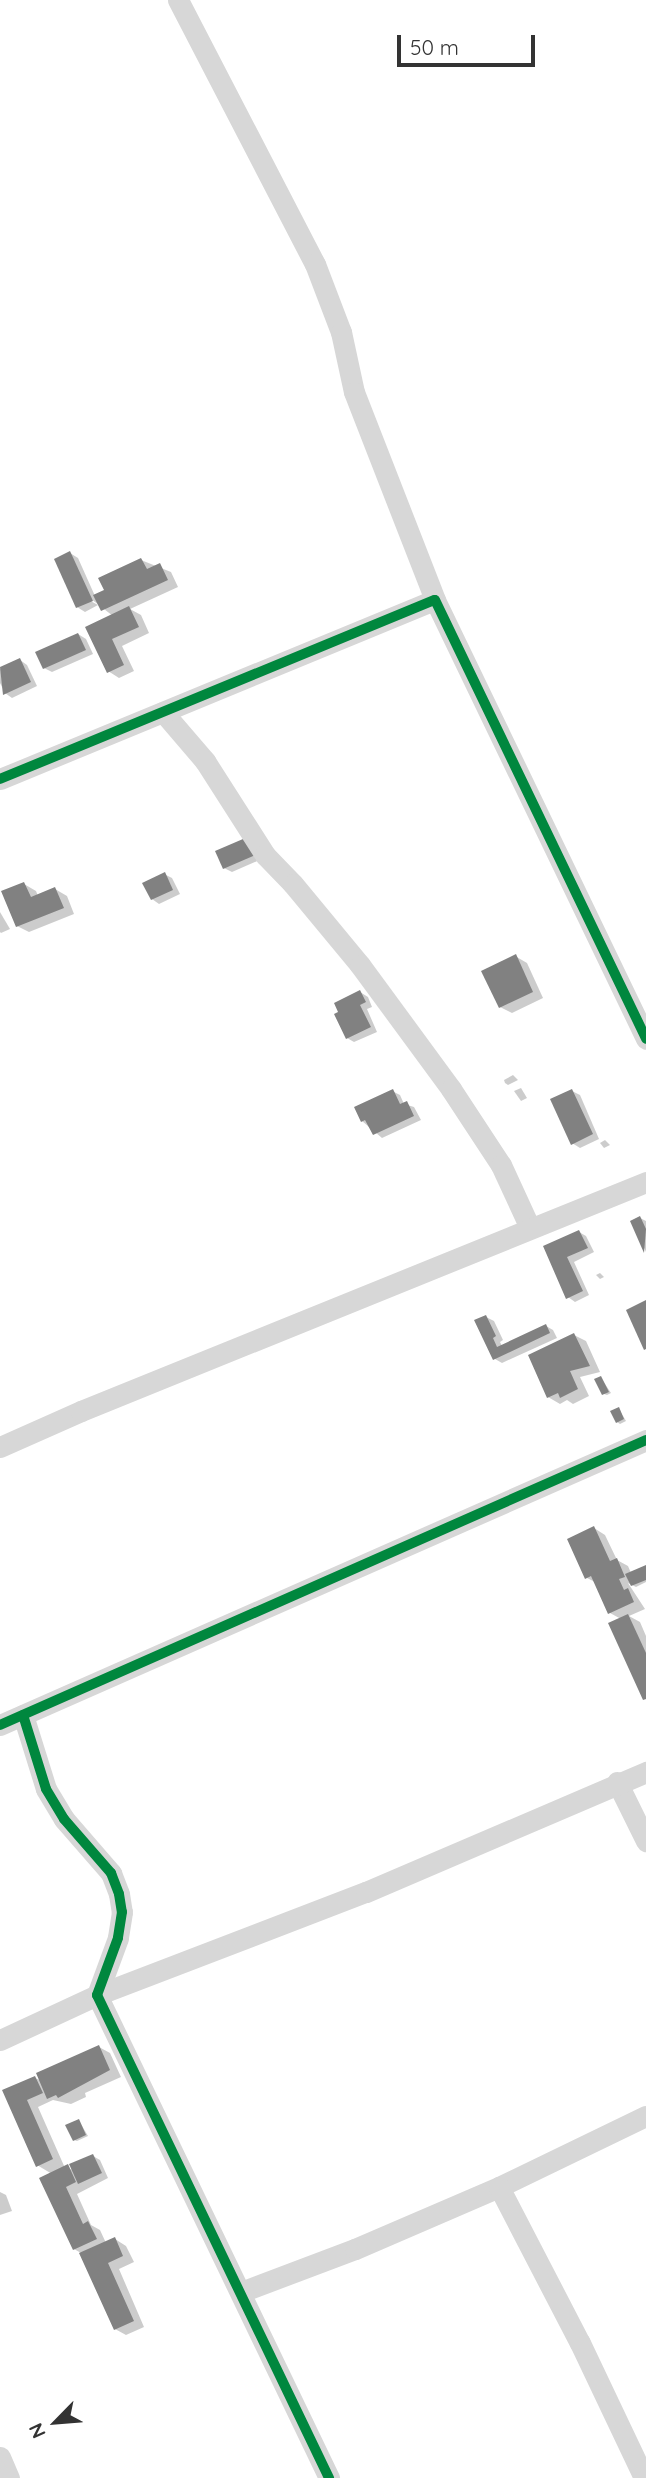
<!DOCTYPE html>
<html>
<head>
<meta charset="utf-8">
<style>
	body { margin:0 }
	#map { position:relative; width:646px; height:2478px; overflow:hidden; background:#fff; font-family:Quicksand,sans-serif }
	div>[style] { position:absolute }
	.shadow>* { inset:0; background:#0003 }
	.building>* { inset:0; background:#818181 }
	.minor>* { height:21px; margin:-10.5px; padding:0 10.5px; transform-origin:10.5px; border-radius:10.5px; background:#d7d7d7 }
	.cycleway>* { height:10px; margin:-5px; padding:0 5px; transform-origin:5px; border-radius:5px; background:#00873e }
	span { translate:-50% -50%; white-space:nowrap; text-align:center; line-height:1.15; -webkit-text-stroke:7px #fff; paint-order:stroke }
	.north { position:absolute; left:21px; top:2387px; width:70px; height:70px; -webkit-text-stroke:5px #fff; paint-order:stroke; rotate:245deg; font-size:19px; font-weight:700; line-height:28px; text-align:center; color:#333 }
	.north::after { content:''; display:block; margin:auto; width:24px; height:32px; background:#333; clip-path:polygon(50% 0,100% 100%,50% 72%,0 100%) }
	.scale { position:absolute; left:397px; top:35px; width:138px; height:32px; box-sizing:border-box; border:4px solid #333; border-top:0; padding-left:9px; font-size:21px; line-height:24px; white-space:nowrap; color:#333; -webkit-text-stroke:5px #fff; paint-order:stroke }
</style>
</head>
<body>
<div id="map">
	<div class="shadow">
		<i style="clip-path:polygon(70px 553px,78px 558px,95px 596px,106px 591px,141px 560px,171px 572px,178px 587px,130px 609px,141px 615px,149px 633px,122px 646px,134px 671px,119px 678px,108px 671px,113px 616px,86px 595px,85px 598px,98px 605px,85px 612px,77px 607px)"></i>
		<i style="clip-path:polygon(78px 634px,86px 639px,93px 654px,52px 672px,44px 668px)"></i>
		<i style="clip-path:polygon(20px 660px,27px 665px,37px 686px,12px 698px,5px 693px,0 683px,0 669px)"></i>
		<i style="clip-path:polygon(257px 842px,264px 858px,232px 872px,224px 868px)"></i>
		<i style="clip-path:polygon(164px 874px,172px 878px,180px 894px,159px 904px,152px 899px)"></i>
		<i style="clip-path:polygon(24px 884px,36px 891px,38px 896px,55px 889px,67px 896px,74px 914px,29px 932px,17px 926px)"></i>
		<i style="clip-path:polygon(0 912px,10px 929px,1px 933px,0 932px)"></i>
		<i style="clip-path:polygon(515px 956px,527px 963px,543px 998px,512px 1013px,500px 1007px)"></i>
		<i style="clip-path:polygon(360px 992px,368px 997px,372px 1007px,367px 1009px,377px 1032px,354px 1042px,347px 1038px)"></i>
		<i style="clip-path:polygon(513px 1075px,518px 1080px,508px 1085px,505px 1083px,504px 1080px)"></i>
		<i style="clip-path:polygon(521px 1088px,527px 1098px,521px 1101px,514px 1091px)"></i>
		<i style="clip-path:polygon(392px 1091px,400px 1095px,404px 1104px,414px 1107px,421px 1120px,382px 1138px,362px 1121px)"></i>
		<i style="clip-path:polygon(572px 1091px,580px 1095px,599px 1139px,580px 1148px,572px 1143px)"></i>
		<i style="clip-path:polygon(605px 1140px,610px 1145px,604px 1148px,600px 1143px)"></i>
		<i style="clip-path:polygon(640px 1218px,646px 1221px,646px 1252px,632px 1221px)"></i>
		<i style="clip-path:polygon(579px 1232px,586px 1236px,594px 1252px,574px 1262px,589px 1295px,575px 1302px,568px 1297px,545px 1247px)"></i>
		<i style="clip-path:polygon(600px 1273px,604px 1277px,600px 1279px,596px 1275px)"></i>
		<i style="clip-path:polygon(486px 1317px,494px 1321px,503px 1340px,500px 1342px,502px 1346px,546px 1326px,553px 1330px,557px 1338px,502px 1363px,495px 1359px)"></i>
		<i style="clip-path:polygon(574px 1335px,586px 1341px,600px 1372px,580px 1377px,589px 1396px,573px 1404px,567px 1400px,560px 1404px,548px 1397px)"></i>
		<i style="clip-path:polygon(601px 1378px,611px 1393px,607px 1395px,604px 1394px)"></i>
		<i style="clip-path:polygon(619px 1409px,626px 1421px,620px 1424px,617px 1422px)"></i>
		<i style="clip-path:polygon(594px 1528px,605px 1535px,617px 1560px,628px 1566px,631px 1573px,646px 1566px,646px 1582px,636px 1587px,628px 1583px,645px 1609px,629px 1616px,640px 1622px,646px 1636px,646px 1700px,621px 1619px,610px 1613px,597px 1583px,587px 1578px)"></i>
		<i style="clip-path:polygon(99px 2047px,110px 2053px,121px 2077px,85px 2093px,86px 2097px,71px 2104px,53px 2100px,38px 2107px,65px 2168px,74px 2170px,93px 2156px,100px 2160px,108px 2178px,77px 2194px,91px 2225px,100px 2230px,106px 2243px,115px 2239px,126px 2246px,134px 2262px,119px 2269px,144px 2327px,126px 2335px,115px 2329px,81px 2253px,74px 2249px,52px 2174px,37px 2165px,4px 2091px,35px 2078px,42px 2081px)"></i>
		<i style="clip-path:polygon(79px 2121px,88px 2136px,77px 2141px,74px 2140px)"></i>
		<i style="clip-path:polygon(0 2192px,6px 2195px,12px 2211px,0 2215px)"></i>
	</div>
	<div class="building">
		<i style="clip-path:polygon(70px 551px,93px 601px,76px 608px,54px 559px)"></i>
		<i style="clip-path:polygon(141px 558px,147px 569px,160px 563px,168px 580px,101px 611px,93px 595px,104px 590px,98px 578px)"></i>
		<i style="clip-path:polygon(129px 606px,139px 627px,112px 639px,124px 665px,107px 673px,85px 627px)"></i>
		<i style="clip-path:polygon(78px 633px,86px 650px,43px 669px,35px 652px)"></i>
		<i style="clip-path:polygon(20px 658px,31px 682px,3px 695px,0 667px)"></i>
		<i style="clip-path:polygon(250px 836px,258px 854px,223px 869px,215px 851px)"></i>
		<i style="clip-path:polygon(165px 872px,173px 890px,151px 900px,142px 883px)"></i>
		<i style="clip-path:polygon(24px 882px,31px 897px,55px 887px,64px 908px,16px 927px,1px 891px)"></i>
		<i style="clip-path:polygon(516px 954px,533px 992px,499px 1008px,481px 971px)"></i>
		<i style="clip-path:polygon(360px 990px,366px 1002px,360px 1005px,371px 1027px,346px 1039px,334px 1014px,338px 1012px,334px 1003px)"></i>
		<i style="clip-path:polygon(393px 1089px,400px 1104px,407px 1101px,414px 1116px,373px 1135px,365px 1120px,361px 1122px,354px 1107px)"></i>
		<i style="clip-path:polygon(572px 1089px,593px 1134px,571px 1145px,550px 1099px)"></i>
		<i style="clip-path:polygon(640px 1216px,646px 1229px,644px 1253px,630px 1221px)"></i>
		<i style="clip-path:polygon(579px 1230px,588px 1248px,567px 1257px,583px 1291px,566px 1299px,543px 1246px)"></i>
		<i style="clip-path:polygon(646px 1300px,646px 1349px,644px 1350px,626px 1310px)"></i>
		<i style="clip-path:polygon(486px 1315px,496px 1336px,493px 1338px,497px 1347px,546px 1324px,550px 1333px,493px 1360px,474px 1320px)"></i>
		<i style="clip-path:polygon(574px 1333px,590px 1366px,570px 1371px,578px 1389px,560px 1398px,558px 1393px,547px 1398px,528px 1355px)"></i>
		<i style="clip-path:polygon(601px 1376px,609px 1392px,602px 1395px,594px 1379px)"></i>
		<i style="clip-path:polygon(619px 1407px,624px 1419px,616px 1423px,610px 1411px)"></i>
		<i style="clip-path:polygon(594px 1526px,610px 1561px,617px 1558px,625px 1577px,619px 1579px,624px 1590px,628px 1588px,634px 1602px,608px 1614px,591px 1576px,585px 1579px,567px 1539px)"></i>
		<i style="clip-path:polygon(646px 1565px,646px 1580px,631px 1586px,625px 1574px)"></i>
		<i style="clip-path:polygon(628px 1614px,646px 1653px,646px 1699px,643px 1700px,608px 1623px)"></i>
		<i style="clip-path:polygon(99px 2045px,110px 2070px,58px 2098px,56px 2095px,47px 2099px,36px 2073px)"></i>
		<i style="clip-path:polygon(35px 2076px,43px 2093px,27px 2100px,53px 2159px,36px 2167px,2px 2090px)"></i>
		<i style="clip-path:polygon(79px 2119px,86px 2135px,73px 2141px,65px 2125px)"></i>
		<i style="clip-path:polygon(93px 2154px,102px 2173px,78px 2184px,69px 2164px)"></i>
		<i style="clip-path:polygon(68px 2164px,76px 2182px,66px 2187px,83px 2224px,88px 2221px,97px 2239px,73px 2250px,39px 2178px)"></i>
		<i style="clip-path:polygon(115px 2237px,123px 2256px,108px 2263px,134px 2321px,114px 2330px,79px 2253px)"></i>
	</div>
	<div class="minor">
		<i style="left:178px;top:0;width:297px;rotate:62.6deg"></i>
		<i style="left:315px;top:264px;width:73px;rotate:69.1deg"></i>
		<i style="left:341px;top:332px;width:61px;rotate:77.8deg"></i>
		<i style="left:354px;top:392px;width:223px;rotate:68.7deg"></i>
		<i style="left:163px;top:712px;width:65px;rotate:49.4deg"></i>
		<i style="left:205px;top:761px;width:112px;rotate:57.4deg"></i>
		<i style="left:265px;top:855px;width:40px;rotate:46deg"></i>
		<i style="left:293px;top:884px;width:105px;rotate:50.4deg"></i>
		<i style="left:360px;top:965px;width:154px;rotate:53.7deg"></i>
		<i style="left:451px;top:1089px;width:91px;rotate:56.7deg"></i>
		<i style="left:501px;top:1165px;width:69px;rotate:65.3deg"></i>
		<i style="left:0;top:779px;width:470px;rotate:-22.4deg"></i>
		<i style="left:435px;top:600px;width:487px;rotate:64.3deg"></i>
		<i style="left:0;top:1447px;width:89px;rotate:-24deg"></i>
		<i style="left:81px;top:1411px;width:610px;rotate:-22.06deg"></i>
		<i style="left:23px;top:1715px;width:77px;rotate:72.7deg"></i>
		<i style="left:46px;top:1789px;width:35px;rotate:59deg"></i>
		<i style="left:64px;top:1819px;width:72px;rotate:49deg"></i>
		<i style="left:111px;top:1873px;width:22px;rotate:69deg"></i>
		<i style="left:119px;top:1894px;width:18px;rotate:81deg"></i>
		<i style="left:122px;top:1912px;width:26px;rotate:99deg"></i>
		<i style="left:118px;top:1938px;width:61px;rotate:110.2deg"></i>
		<i style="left:97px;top:1995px;width:536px;rotate:64.34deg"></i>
		<i style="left:0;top:1725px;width:706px;rotate:-23.81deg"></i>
		<i style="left:617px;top:1782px;width:66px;rotate:63.8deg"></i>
		<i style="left:0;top:2040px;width:107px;rotate:-24.9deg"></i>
		<i style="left:97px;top:1995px;width:288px;rotate:-21deg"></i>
		<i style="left:366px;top:1892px;width:305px;rotate:-23.2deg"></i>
		<i style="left:499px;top:2187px;width:163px;rotate:-25.8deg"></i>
		<i style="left:241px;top:2292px;width:122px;rotate:-20.7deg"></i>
		<i style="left:355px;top:2249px;width:157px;rotate:-23.3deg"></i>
		<i style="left:499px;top:2187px;width:176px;rotate:62.6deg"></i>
		<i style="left:580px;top:2343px;width:149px;rotate:64.6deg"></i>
		<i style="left:0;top:2457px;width:23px;rotate:67deg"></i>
	</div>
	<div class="cycleway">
		<i style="left:0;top:779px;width:470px;rotate:-22.4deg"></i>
		<i style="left:435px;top:600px;width:487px;rotate:64.3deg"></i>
		<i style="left:23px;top:1715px;width:77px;rotate:72.7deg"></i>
		<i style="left:46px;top:1789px;width:35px;rotate:59deg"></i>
		<i style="left:64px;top:1819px;width:72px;rotate:49deg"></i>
		<i style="left:111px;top:1873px;width:22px;rotate:69deg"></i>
		<i style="left:119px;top:1894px;width:18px;rotate:81deg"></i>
		<i style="left:122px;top:1912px;width:26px;rotate:99deg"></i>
		<i style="left:118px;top:1938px;width:61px;rotate:110.2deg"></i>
		<i style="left:97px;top:1995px;width:536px;rotate:64.34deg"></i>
		<i style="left:0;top:1725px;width:706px;rotate:-23.81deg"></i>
	</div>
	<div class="north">N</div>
	<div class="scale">50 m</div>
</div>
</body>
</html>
